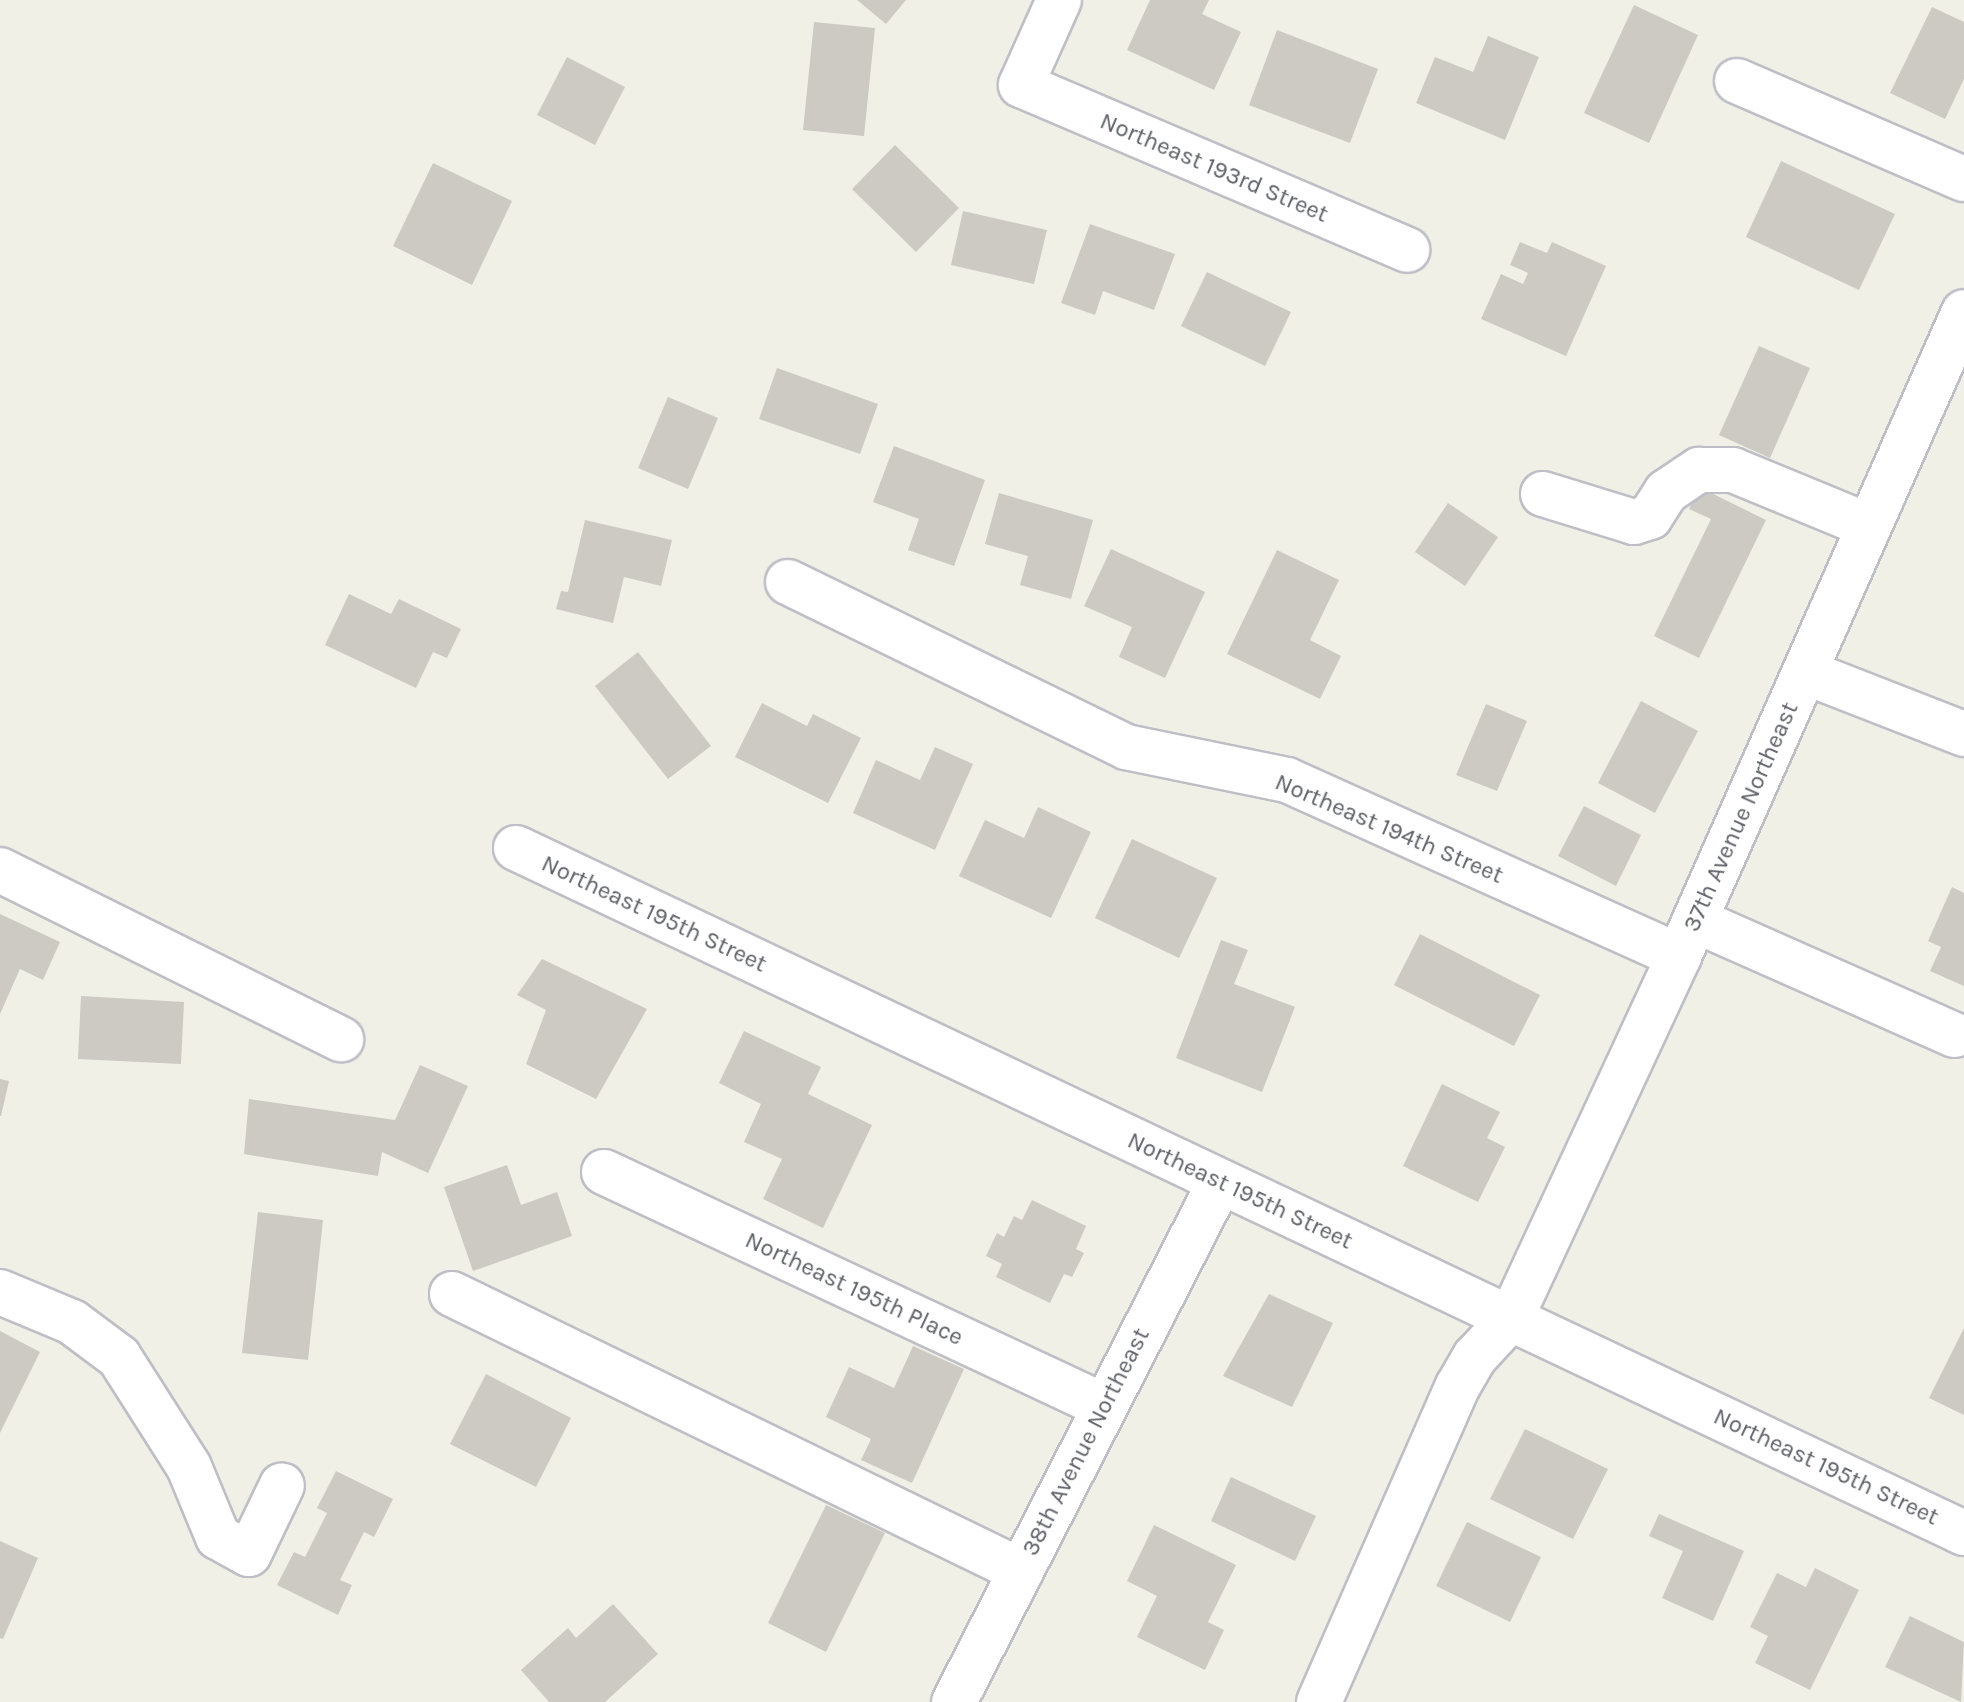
<!DOCTYPE html>
<html>
<head>
<meta charset="utf-8">
<style>
	body { margin:0 }
	#map { position:relative; width:1964px; height:1702px; overflow:hidden; background:#f1f0e6; font-family:Karla,sans-serif }
	div>[style] { position:absolute }
	.building>* { inset:0; background:#cccac3 }
	.roads { filter:drop-shadow(2px 0 #bebfc6) drop-shadow(-2px 0 #bebfc6) drop-shadow(0 2px #bebfc6) drop-shadow(0 -2px #bebfc6) }
	.minor>* { height:44px; margin:-22px; padding:0 22px; transform-origin:22px; border-radius:22px; background:#fff }
	span { translate:-50% -50%; white-space:nowrap; text-align:center; line-height:1.15; -webkit-text-stroke:7px #fff; paint-order:stroke }
	.street-label { font-size:24px; color:#5e6168 }
</style>
</head>
<body>
<div id="map">
	<div class="building">
		<i style="clip-path:polygon(857px 0,906px 0,886px 24px)"></i>
		<i style="clip-path:polygon(1150px 0,1209px 0,1202px 14px,1241px 32px,1214px 90px,1127px 50px)"></i>
		<i style="clip-path:polygon(1634px 5px,1698px 35px,1649px 143px,1584px 113px)"></i>
		<i style="clip-path:polygon(1932px 7px,1964px 22px,1964px 79px,1945px 119px,1890px 93px)"></i>
		<i style="clip-path:polygon(814px 22px,875px 28px,864px 136px,803px 130px)"></i>
		<i style="clip-path:polygon(1277px 30px,1378px 69px,1350px 143px,1249px 105px)"></i>
		<i style="clip-path:polygon(1488px 36px,1539px 57px,1505px 140px,1416px 103px,1435px 57px,1473px 72px)"></i>
		<i style="clip-path:polygon(567px 57px,625px 87px,595px 145px,537px 115px)"></i>
		<i style="clip-path:polygon(895px 145px,959px 208px,916px 252px,852px 189px)"></i>
		<i style="clip-path:polygon(1781px 161px,1895px 214px,1859px 290px,1746px 237px)"></i>
		<i style="clip-path:polygon(433px 163px,512px 201px,472px 285px,393px 246px)"></i>
		<i style="clip-path:polygon(963px 211px,1047px 230px,1034px 284px,951px 265px)"></i>
		<i style="clip-path:polygon(1090px 224px,1175px 254px,1154px 310px,1103px 291px,1095px 315px,1061px 303px)"></i>
		<i style="clip-path:polygon(1520px 242px,1547px 253px,1552px 242px,1606px 266px,1566px 356px,1481px 319px,1501px 274px,1523px 284px,1528px 273px,1510px 265px)"></i>
		<i style="clip-path:polygon(1207px 272px,1291px 312px,1265px 366px,1181px 326px)"></i>
		<i style="clip-path:polygon(1759px 346px,1810px 368px,1770px 458px,1719px 435px)"></i>
		<i style="clip-path:polygon(777px 368px,878px 404px,860px 454px,759px 419px)"></i>
		<i style="clip-path:polygon(668px 397px,718px 418px,688px 489px,638px 468px)"></i>
		<i style="clip-path:polygon(894px 446px,985px 480px,954px 566px,908px 550px,919px 519px,873px 502px)"></i>
		<i style="clip-path:polygon(1699px 487px,1766px 520px,1699px 658px,1654px 636px,1711px 519px,1689px 509px)"></i>
		<i style="clip-path:polygon(999px 493px,1093px 520px,1071px 599px,1020px 585px,1028px 556px,985px 544px)"></i>
		<i style="clip-path:polygon(1448px 503px,1498px 537px,1465px 586px,1415px 552px)"></i>
		<i style="clip-path:polygon(585px 520px,672px 540px,661px 586px,624px 577px,613px 623px,556px 609px,561px 591px,568px 592px)"></i>
		<i style="clip-path:polygon(1111px 549px,1205px 592px,1165px 678px,1119px 657px,1132px 627px,1084px 606px)"></i>
		<i style="clip-path:polygon(1277px 550px,1339px 580px,1310px 640px,1341px 656px,1320px 699px,1227px 654px)"></i>
		<i style="clip-path:polygon(349px 594px,391px 614px,399px 599px,461px 629px,447px 658px,433px 652px,416px 688px,325px 645px)"></i>
		<i style="clip-path:polygon(638px 652px,711px 746px,668px 779px,595px 686px)"></i>
		<i style="clip-path:polygon(1641px 701px,1698px 731px,1655px 813px,1598px 783px)"></i>
		<i style="clip-path:polygon(762px 703px,807px 726px,813px 714px,861px 738px,828px 803px,735px 757px)"></i>
		<i style="clip-path:polygon(1486px 704px,1527px 721px,1497px 791px,1456px 775px)"></i>
		<i style="clip-path:polygon(935px 747px,973px 764px,935px 850px,853px 813px,876px 760px,920px 780px)"></i>
		<i style="clip-path:polygon(1584px 806px,1641px 835px,1616px 886px,1558px 856px)"></i>
		<i style="clip-path:polygon(1038px 807px,1091px 832px,1051px 918px,959px 876px,985px 820px,1024px 838px)"></i>
		<i style="clip-path:polygon(1132px 839px,1217px 878px,1179px 958px,1095px 918px)"></i>
		<i style="clip-path:polygon(1952px 887px,1964px 893px,1964px 986px,1930px 971px,1941px 947px,1928px 941px)"></i>
		<i style="clip-path:polygon(0 914px,60px 942px,43px 980px,20px 969px,0 1014px)"></i>
		<i style="clip-path:polygon(1420px 934px,1540px 995px,1514px 1046px,1394px 985px)"></i>
		<i style="clip-path:polygon(1221px 940px,1248px 950px,1234px 984px,1295px 1007px,1262px 1092px,1176px 1058px)"></i>
		<i style="clip-path:polygon(542px 959px,647px 1009px,596px 1099px,526px 1064px,546px 1010px,517px 995px)"></i>
		<i style="clip-path:polygon(81px 996px,184px 1002px,181px 1064px,78px 1059px)"></i>
		<i style="clip-path:polygon(744px 1031px,821px 1067px,808px 1094px,872px 1125px,823px 1228px,763px 1199px,782px 1159px,744px 1142px,761px 1104px,719px 1083px)"></i>
		<i style="clip-path:polygon(420px 1065px,468px 1086px,428px 1173px,382px 1152px,378px 1176px,244px 1154px,249px 1099px,395px 1120px)"></i>
		<i style="clip-path:polygon(0 1079px,9px 1081px,1px 1116px,0 1116px)"></i>
		<i style="clip-path:polygon(1442px 1084px,1500px 1112px,1487px 1138px,1505px 1147px,1478px 1202px,1403px 1166px)"></i>
		<i style="clip-path:polygon(507px 1165px,521px 1205px,557px 1192px,572px 1236px,473px 1271px,444px 1187px)"></i>
		<i style="clip-path:polygon(1032px 1200px,1086px 1226px,1076px 1249px,1084px 1253px,1072px 1277px,1064px 1274px,1050px 1303px,996px 1277px,1002px 1264px,986px 1256px,997px 1233px,1004px 1237px,1014px 1216px,1022px 1220px)"></i>
		<i style="clip-path:polygon(258px 1212px,323px 1220px,308px 1360px,242px 1353px)"></i>
		<i style="clip-path:polygon(1269px 1294px,1333px 1323px,1292px 1407px,1223px 1376px)"></i>
		<i style="clip-path:polygon(1964px 1328px,1964px 1415px,1929px 1398px)"></i>
		<i style="clip-path:polygon(0 1331px,40px 1352px,0 1433px)"></i>
		<i style="clip-path:polygon(913px 1346px,964px 1369px,912px 1483px,861px 1460px,871px 1439px,826px 1417px,849px 1367px,894px 1388px)"></i>
		<i style="clip-path:polygon(486px 1374px,571px 1418px,536px 1487px,450px 1444px)"></i>
		<i style="clip-path:polygon(1525px 1429px,1608px 1469px,1573px 1539px,1490px 1499px)"></i>
		<i style="clip-path:polygon(336px 1471px,393px 1499px,374px 1537px,364px 1532px,340px 1580px,352px 1585px,338px 1615px,277px 1585px,294px 1552px,305px 1557px,327px 1513px,317px 1508px)"></i>
		<i style="clip-path:polygon(1231px 1477px,1316px 1516px,1295px 1561px,1211px 1521px)"></i>
		<i style="clip-path:polygon(826px 1505px,885px 1533px,826px 1652px,768px 1623px)"></i>
		<i style="clip-path:polygon(1659px 1514px,1744px 1551px,1713px 1621px,1662px 1598px,1683px 1551px,1649px 1536px)"></i>
		<i style="clip-path:polygon(1467px 1522px,1541px 1557px,1510px 1622px,1436px 1586px)"></i>
		<i style="clip-path:polygon(1154px 1525px,1236px 1565px,1208px 1622px,1224px 1630px,1205px 1670px,1137px 1637px,1157px 1596px,1127px 1581px)"></i>
		<i style="clip-path:polygon(0 1541px,38px 1558px,3px 1639px,0 1638px)"></i>
		<i style="clip-path:polygon(1815px 1568px,1859px 1590px,1810px 1690px,1755px 1663px,1768px 1636px,1750px 1627px,1777px 1573px,1806px 1587px)"></i>
		<i style="clip-path:polygon(613px 1604px,658px 1654px,605px 1702px,549px 1702px,521px 1670px,568px 1628px,576px 1638px)"></i>
		<i style="clip-path:polygon(1910px 1616px,1964px 1642px,1961px 1702px,1885px 1667px)"></i>
	</div>
	<div class="roads">
		<div class="minor">
			<i style="left:1059px;top:0;width:93px;rotate:114.1deg"></i>
			<i style="left:1021px;top:85px;width:420px;rotate:23.1deg"></i>
			<i style="left:1737px;top:81px;width:247px;rotate:23.4deg"></i>
			<i style="left:1543px;top:494px;width:95px;rotate:17.1deg"></i>
			<i style="left:1634px;top:522px;width:17px;rotate:-17deg"></i>
			<i style="left:1650px;top:517px;width:30px;rotate:-57deg"></i>
			<i style="left:1666px;top:492px;width:40px;rotate:-34deg"></i>
			<i style="left:1699px;top:470px;width:34px"></i>
			<i style="left:1733px;top:470px;width:147px;rotate:22.4deg"></i>
			<i style="left:788px;top:582px;width:376px;rotate:26deg"></i>
			<i style="left:1126px;top:747px;width:164px;rotate:11.6deg"></i>
			<i style="left:1287px;top:780px;width:430px;rotate:24.2deg"></i>
			<i style="left:1805px;top:672px;width:171px;rotate:21.3deg"></i>
			<i style="left:516px;top:848px;width:1602px;rotate:25.32deg"></i>
			<i style="left:0;top:870px;width:381px;rotate:26.4deg"></i>
			<i style="left:1695px;top:920px;width:284px;rotate:23.9deg"></i>
			<i style="left:604px;top:1172px;width:552px;rotate:25.08deg"></i>
			<i style="left:0;top:1292px;width:78px;rotate:22.6deg"></i>
			<i style="left:72px;top:1322px;width:59px;rotate:36.7deg"></i>
			<i style="left:119px;top:1357px;width:130px;rotate:57.5deg"></i>
			<i style="left:189px;top:1467px;width:76px;rotate:67.5deg"></i>
			<i style="left:218px;top:1537px;width:35px;rotate:29deg"></i>
			<i style="left:249px;top:1554px;width:76px;rotate:-64.4deg"></i>
			<i style="left:452px;top:1294px;width:633px;rotate:25.96deg"></i>
			<i style="left:954px;top:1702px;width:584px;rotate:-62.91deg"></i>
			<i style="left:1319px;top:1702px;width:345px;rotate:-66.3deg"></i>
			<i style="left:1458px;top:1386px;width:34px;rotate:-60deg"></i>
			<i style="left:1475px;top:1357px;width:53px;rotate:-47.3deg"></i>
			<i style="left:1511px;top:1318px;width:399px;rotate:-65.1deg"></i>
			<i style="left:1679px;top:956px;width:704px;rotate:-66.13deg"></i>
		</div>
	</div>
	<div class="street-label">
		<span style="left:1214px;top:168px;rotate:23deg">Northeast 193rd Street</span>
		<span style="left:1741px;top:817px;rotate:-66deg">37th Avenue Northeast</span>
		<span style="left:1389px;top:829px;rotate:23deg">Northeast 194th Street</span>
		<span style="left:654px;top:914px;rotate:25deg">Northeast 195th Street</span>
		<span style="left:1240px;top:1191px;rotate:25deg">Northeast 195th Street</span>
		<span style="left:854px;top:1289px;rotate:25deg">Northeast 195th Place</span>
		<span style="left:1086px;top:1442px;rotate:-63deg">38th Avenue Northeast</span>
		<span style="left:1826px;top:1467px;rotate:25deg">Northeast 195th Street</span>
	</div>
</div>
</body>
</html>
